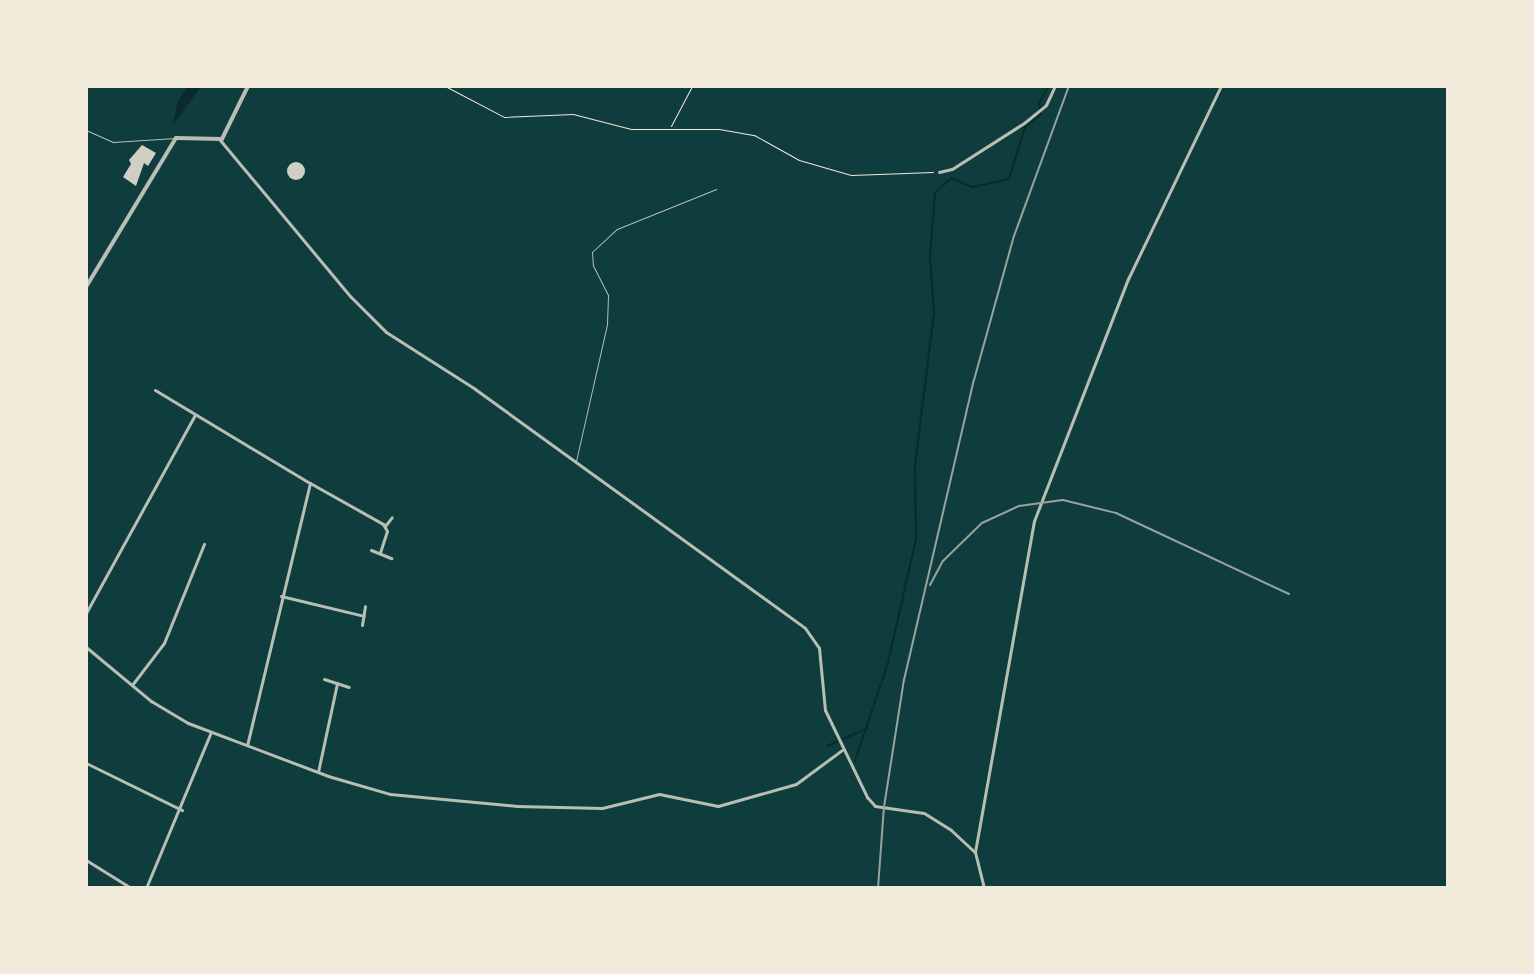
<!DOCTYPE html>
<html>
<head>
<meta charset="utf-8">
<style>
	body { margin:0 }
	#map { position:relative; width:1534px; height:974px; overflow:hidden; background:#0f3d3e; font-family:Jost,sans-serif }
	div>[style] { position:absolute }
	.water>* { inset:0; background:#0a2a2b }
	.stream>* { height:2px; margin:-1px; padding:0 1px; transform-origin:1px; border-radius:1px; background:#0a2a2b }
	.building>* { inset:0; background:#cfcfc3 }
	.round { border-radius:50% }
	.path>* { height:1px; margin:-0.5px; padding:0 0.5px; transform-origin:0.5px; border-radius:0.5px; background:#f1e9da }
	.service>* { height:1px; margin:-0.5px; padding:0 0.5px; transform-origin:0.5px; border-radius:0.5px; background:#b8beb3 }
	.minor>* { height:3px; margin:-1.5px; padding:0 1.5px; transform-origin:1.5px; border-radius:1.5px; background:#b8beb3 }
	.tertiary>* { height:4px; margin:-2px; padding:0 2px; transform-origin:2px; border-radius:2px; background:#b8beb3 }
	.rail>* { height:2px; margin:-1px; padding:0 1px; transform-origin:1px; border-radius:1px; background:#97a49c }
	span { translate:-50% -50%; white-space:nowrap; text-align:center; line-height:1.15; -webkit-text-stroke:4px #f1e9da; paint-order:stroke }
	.frame { position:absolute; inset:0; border:88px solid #f1e9da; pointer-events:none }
</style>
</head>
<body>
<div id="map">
	<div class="water">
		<i style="clip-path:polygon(188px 86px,200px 88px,173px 125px,178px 101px)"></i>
	</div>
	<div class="stream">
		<i style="left:827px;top:746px;width:45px;rotate:-23.7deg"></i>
		<i style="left:855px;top:761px;width:103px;rotate:-71.4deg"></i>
		<i style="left:888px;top:663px;width:127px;rotate:-77.3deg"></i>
		<i style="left:916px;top:539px;width:74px;rotate:-90.8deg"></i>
		<i style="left:915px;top:465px;width:153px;rotate:-82.9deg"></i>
		<i style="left:934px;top:313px;width:56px;rotate:-94.1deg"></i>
		<i style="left:930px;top:257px;width:64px;rotate:-85.5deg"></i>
		<i style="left:935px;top:193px;width:22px;rotate:-43deg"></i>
		<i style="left:951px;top:178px;width:23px;rotate:23deg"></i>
		<i style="left:972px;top:187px;width:38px;rotate:-12deg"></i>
		<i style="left:1009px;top:179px;width:54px;rotate:-72.9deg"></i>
		<i style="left:1025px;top:127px;width:21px;rotate:-39deg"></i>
		<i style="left:1041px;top:114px;width:10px;rotate:-101deg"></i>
		<i style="left:1039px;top:104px;width:20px;rotate:-63deg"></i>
	</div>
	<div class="building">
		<i style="clip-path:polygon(142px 145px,156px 153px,148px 166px,144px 163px,136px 186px,123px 177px,131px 164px,129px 160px)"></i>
		<i class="round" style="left:287px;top:162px;width:18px;height:18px"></i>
	</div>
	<div class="path">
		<i style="left:445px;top:86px;width:67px;rotate:27.7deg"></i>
		<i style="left:504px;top:117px;width:69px;rotate:-2.5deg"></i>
		<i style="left:573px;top:114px;width:60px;rotate:14.5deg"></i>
		<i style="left:631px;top:129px;width:88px"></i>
		<i style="left:719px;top:129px;width:36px;rotate:10deg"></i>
		<i style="left:754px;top:135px;width:51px;rotate:29.1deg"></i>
		<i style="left:799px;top:160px;width:54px;rotate:16.1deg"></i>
		<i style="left:851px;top:175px;width:82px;rotate:-2.1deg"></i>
		<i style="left:671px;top:126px;width:45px;rotate:-62.3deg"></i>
	</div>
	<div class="service">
		<i style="left:86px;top:130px;width:30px;rotate:24deg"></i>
		<i style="left:113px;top:142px;width:62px;rotate:-3.7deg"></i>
		<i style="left:576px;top:461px;width:140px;rotate:-77.2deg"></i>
		<i style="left:607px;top:324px;width:29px;rotate:-88deg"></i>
		<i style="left:608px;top:295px;width:33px;rotate:-117deg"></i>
		<i style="left:593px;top:266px;width:14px;rotate:-94deg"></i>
		<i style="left:592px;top:252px;width:34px;rotate:-43deg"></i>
		<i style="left:617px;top:229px;width:107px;rotate:-22deg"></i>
	</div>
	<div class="minor">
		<i style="left:220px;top:140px;width:204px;rotate:50.2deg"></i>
		<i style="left:351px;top:297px;width:49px;rotate:45deg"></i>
		<i style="left:386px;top:332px;width:106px;rotate:32.6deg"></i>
		<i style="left:475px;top:389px;width:407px;rotate:35.9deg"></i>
		<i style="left:805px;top:628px;width:24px;rotate:55deg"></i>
		<i style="left:819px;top:648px;width:62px;rotate:84.5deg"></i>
		<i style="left:825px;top:710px;width:97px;rotate:64.2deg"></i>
		<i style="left:867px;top:797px;width:12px;rotate:48deg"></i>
		<i style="left:875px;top:806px;width:49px;rotate:8.1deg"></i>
		<i style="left:924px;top:813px;width:32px;rotate:32deg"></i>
		<i style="left:951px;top:830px;width:33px;rotate:43deg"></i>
		<i style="left:975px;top:852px;width:37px;rotate:76deg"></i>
		<i style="left:939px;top:172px;width:13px;rotate:-13deg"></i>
		<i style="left:952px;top:169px;width:85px;rotate:-32.6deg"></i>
		<i style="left:1024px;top:123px;width:28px;rotate:-39deg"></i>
		<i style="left:1046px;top:105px;width:21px;rotate:-65deg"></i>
		<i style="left:155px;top:390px;width:181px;rotate:31deg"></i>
		<i style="left:310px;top:483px;width:269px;rotate:103.5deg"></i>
		<i style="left:310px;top:483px;width:84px;rotate:29.3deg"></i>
		<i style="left:383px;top:524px;width:8px;rotate:60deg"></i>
		<i style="left:387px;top:531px;width:23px;rotate:108deg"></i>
		<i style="left:385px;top:526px;width:11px;rotate:-52deg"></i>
		<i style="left:371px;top:550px;width:22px;rotate:22deg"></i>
		<i style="left:281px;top:596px;width:85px;rotate:13.5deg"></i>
		<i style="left:86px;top:613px;width:226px;rotate:-61.2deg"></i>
		<i style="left:362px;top:625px;width:19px;rotate:-81deg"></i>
		<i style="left:86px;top:647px;width:85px;rotate:39.7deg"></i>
		<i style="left:151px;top:701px;width:43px;rotate:30.7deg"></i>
		<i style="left:188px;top:723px;width:150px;rotate:20.7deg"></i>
		<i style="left:328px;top:776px;width:65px;rotate:16.2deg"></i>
		<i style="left:390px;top:794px;width:128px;rotate:5.4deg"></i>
		<i style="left:517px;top:806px;width:85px;rotate:1.3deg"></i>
		<i style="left:602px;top:808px;width:59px;rotate:-13.8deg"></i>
		<i style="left:659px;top:794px;width:60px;rotate:11.5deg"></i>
		<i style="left:718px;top:806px;width:81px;rotate:-15.8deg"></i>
		<i style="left:796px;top:784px;width:57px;rotate:-36.5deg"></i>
		<i style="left:324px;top:679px;width:26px;rotate:18deg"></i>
		<i style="left:132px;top:685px;width:53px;rotate:-52.7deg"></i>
		<i style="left:164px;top:643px;width:107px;rotate:-68deg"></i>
		<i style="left:86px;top:763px;width:107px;rotate:26.1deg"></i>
		<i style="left:318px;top:772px;width:91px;rotate:-77.9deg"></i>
		<i style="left:975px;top:852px;width:336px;rotate:-79.9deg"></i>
		<i style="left:1034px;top:521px;width:260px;rotate:-68.8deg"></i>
		<i style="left:1128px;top:279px;width:214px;rotate:-64.3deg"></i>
		<i style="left:86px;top:860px;width:53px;rotate:31.9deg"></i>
		<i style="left:146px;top:888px;width:169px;rotate:-67.4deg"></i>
	</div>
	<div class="tertiary">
		<i style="left:86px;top:287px;width:174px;rotate:-58.9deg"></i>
		<i style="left:176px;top:138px;width:46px;rotate:1.2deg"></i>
		<i style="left:222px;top:139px;width:59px;rotate:-63.9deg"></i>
	</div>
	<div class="rail">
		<i style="left:930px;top:585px;width:27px;rotate:-62deg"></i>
		<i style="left:943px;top:561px;width:54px;rotate:-44.3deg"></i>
		<i style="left:982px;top:523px;width:41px;rotate:-24.7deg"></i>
		<i style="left:1019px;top:506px;width:44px;rotate:-7.8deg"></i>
		<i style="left:1063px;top:500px;width:55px;rotate:13.8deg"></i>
		<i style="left:1116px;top:513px;width:191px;rotate:25.1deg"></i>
		<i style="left:878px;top:888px;width:81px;rotate:-85.8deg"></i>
		<i style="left:884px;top:807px;width:129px;rotate:-81.1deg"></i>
		<i style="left:904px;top:680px;width:308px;rotate:-76.9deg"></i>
		<i style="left:974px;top:380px;width:149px;rotate:-74.5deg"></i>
		<i style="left:1014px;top:236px;width:160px;rotate:-69.9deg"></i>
	</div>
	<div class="frame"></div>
</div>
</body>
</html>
